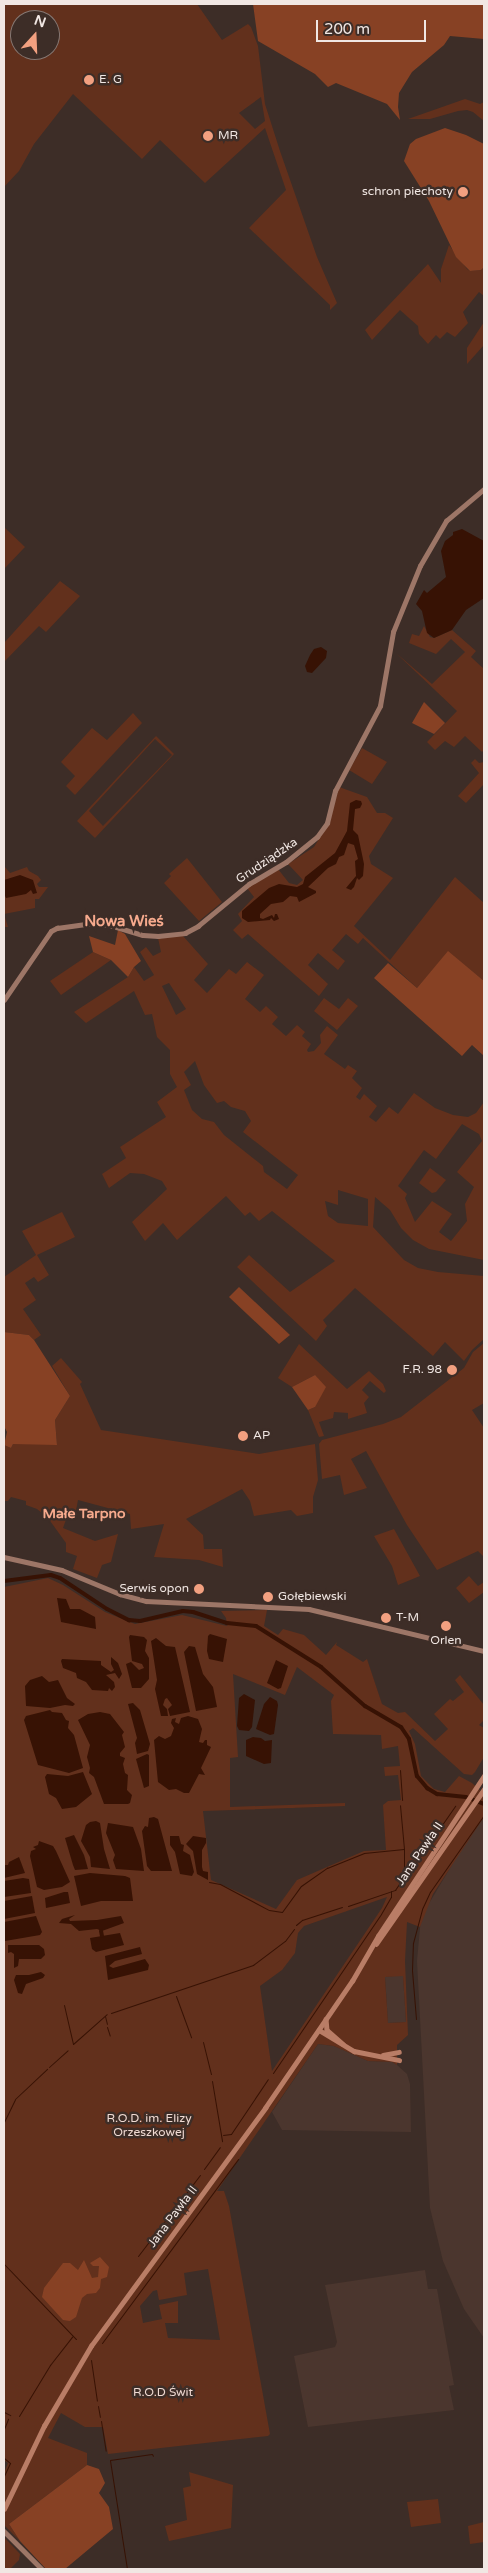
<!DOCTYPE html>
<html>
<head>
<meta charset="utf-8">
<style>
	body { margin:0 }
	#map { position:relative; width:488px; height:2573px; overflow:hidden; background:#3d2d27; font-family:"Varela Round",sans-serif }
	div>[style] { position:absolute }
	.built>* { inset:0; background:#4b362e }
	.green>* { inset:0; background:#62301c }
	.forest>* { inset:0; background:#874124 }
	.water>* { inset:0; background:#371204 }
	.stream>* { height:1px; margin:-0.5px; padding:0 0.5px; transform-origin:0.5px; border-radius:0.5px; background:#371204 }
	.canal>* { height:4px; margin:-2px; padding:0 2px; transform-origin:2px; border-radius:2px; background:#371204 }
	.secondary>* { height:4.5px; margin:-2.25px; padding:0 2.25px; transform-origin:2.25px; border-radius:2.25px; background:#9d7667 }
	.primary>* { height:4.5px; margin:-2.25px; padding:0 2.25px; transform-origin:2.25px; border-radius:2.25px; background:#b97d66 }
	.dots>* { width:14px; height:14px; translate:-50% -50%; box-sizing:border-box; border:2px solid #3d2d27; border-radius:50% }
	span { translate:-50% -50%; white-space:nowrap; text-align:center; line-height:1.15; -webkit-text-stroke:5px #3d2d27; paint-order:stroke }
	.poi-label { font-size:12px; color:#f1e7e3 }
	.left { translate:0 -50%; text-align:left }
	.right { translate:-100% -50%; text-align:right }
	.street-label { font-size:12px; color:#f1e7e3 }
	.park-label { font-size:12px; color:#f0dad2 }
	.neighbourhood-label { font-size:14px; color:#f7aa8d; font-weight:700 }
	.quarter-label { font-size:15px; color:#f7aa8d; font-weight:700 }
	.frame { position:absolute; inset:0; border:5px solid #f1e7e3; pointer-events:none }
	.north { position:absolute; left:10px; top:10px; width:50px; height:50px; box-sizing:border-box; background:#3d2d27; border:1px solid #857772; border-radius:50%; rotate:20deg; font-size:14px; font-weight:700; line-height:20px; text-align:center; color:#f1e7e3 }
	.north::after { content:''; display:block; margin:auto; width:18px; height:22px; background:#f2a080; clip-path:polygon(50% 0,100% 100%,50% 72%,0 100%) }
	.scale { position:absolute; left:316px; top:20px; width:110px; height:22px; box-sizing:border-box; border:2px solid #f1e7e3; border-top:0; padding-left:6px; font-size:15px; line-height:18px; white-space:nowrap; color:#f1e7e3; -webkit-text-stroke:4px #3d2d27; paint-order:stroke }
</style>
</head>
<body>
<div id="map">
	<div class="built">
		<i style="clip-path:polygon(484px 1817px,484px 2338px,464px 2309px,443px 2261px,430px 2208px,417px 1961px,421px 1917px,453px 1863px)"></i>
		<i style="clip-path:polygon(403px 1975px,406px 2022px,388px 2023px,385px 1977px)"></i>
		<i style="clip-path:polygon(318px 2044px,334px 2046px,368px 2061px,392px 2062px,397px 2065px,407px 2074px,410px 2084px,411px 2132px,282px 2130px,272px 2112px)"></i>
		<i style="clip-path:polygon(425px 2270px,428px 2289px,437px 2289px,454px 2385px,449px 2386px,454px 2410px,308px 2427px,294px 2356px,335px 2347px,337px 2342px,325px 2285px)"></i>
	</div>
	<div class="green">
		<i style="clip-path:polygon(evenodd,4px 4px,197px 4px,222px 40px,248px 24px,251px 27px,258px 46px,265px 104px,280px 151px,317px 257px,337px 303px,330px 310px,330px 305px,249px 228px,286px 190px,265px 128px,205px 183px,160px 140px,142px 159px,73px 94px,34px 144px,19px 171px,4px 187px,4px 4px,20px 20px,50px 20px,50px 50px,20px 50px,20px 20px,4px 4px,261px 97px,265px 121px,255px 129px,239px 113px,261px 97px)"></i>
		<i style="clip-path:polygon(465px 99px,480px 104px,484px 102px,484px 121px,473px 112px,467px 110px,458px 111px,430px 119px,408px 119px)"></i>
		<i style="clip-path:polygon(449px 245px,467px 269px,470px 271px,481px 270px,484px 267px,484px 296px,479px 292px,463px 312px,468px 323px,455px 337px,447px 332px,440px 339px,436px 335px,428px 344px,419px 334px,418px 326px,400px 310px,372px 340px,365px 330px,428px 264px,441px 283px,441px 269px)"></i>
		<i style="clip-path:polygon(484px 322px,484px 345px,467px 364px,467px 348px)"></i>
		<i style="clip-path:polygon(4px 527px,25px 547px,4px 569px)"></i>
		<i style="clip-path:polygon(60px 581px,80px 596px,46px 632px,39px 626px,4px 662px,4px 643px)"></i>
		<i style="clip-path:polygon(424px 626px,430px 637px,434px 638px,452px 630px,476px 651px,471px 657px,484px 669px,484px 750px,482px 752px,465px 736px,454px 747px,445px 741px,435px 750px,427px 742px,457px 711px,396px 653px,432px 684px,465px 652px,451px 639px,436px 654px,409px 643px,412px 634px,419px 636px)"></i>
		<i style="clip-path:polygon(133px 713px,142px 723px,75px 795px,66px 786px,75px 776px,61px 762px,92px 728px,107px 740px)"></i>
		<i style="clip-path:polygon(evenodd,156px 736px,174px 754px,95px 838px,77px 821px,156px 736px,155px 739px,172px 755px,103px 826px,89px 811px,155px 739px)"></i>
		<i style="clip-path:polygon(362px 748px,387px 762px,372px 784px,349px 770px)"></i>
		<i style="clip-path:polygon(475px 759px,479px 763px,484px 762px,484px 784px,466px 803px,458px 796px,479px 773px,471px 763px)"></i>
		<i style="clip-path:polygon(339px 787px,367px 797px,377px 813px,385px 813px,393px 818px,369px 856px,371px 864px,393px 878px,354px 926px,390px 960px,455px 877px,484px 903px,484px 981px,448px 952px,417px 988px,363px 938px,358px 944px,346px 934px,332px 950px,345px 961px,338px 970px,318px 953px,308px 965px,328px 984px,319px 996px,248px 934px,242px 939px,233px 930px,242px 921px,238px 914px,254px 897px,247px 888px,278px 869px,289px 883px,297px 885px,303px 880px,288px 864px,314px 847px,330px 821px)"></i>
		<i style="clip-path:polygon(187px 858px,222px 902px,199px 921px,164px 883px,171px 876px,169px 874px)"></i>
		<i style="clip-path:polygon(5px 867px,10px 873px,27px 867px,29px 871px,38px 876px,41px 880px,37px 884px,39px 887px,48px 887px,39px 899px,35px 899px,35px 908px,4px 914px,8px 927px,4px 927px)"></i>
		<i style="clip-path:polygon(evenodd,183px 936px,208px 964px,194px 980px,207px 993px,229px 969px,236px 974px,247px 962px,264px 975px,245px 999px,260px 1012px,266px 1006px,278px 1017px,272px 1024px,286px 1036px,297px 1025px,305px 1032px,302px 1036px,311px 1044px,307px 1050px,308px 1052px,314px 1051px,321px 1043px,320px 1035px,327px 1026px,338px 1035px,324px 1054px,345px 1069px,348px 1065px,357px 1071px,352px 1078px,362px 1088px,356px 1097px,360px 1100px,364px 1094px,377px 1106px,369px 1117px,376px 1122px,389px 1107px,398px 1114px,414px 1093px,435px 1108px,453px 1115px,468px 1117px,476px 1113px,484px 1102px,484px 1260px,429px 1249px,413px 1240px,401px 1228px,390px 1210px,375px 1197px,373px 1227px,404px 1260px,418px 1268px,438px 1272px,484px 1276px,484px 1339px,472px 1350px,464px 1361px,445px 1342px,433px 1356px,355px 1288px,323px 1320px,327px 1326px,316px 1341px,237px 1267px,249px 1255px,290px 1292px,335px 1261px,272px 1211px,259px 1221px,250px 1212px,245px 1216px,226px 1196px,177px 1240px,163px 1223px,145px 1241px,132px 1222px,167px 1189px,162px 1181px,144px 1174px,130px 1173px,109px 1188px,102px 1174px,126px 1158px,120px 1147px,166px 1117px,157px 1102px,177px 1087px,170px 1074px,170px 1050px,157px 1037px,152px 1014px,145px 1015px,134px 991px,86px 1023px,74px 1012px,128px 977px,134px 967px,144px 981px,154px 975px,140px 952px,146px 947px,153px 956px,161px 952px,158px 938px,183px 936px,169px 983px,186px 1009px,176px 1015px,162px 986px,169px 983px,183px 936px,195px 1061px,204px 1085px,217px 1103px,224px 1101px,231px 1107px,245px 1111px,251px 1121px,243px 1132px,298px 1175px,287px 1189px,264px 1172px,263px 1166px,224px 1135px,214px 1122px,202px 1119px,192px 1110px,184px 1090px,191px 1085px,184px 1072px,195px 1061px,183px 936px,462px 1124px,479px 1134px,482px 1141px,457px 1172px,474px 1187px,465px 1204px,467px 1221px,451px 1241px,439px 1232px,452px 1214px,432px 1201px,415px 1222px,405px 1198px,407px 1194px,398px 1186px,424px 1150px,436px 1159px,462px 1124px,183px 936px,338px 1190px,368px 1199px,368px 1226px,338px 1223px,328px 1216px,325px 1201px,338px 1205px,338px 1190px)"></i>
		<i style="clip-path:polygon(93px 952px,111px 960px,61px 995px,50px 981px)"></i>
		<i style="clip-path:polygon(324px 998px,339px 1009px,348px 998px,358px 1006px,337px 1030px,314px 1011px)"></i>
		<i style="clip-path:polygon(430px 1168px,446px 1180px,436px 1192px,432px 1193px,419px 1183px)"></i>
		<i style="clip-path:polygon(62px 1212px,75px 1237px,37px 1255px,49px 1275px,38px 1282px,34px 1277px,25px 1283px,36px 1300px,23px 1309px,41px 1335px,34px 1340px,29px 1335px,4px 1332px,4px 1277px,36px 1255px,22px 1231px)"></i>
		<i style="clip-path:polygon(484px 1343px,484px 1403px,472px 1410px,484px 1428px,484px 1557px,478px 1551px,437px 1570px,407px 1525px,366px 1451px,351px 1459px,367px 1488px,344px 1495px,340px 1475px,322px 1479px,319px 1444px,322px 1440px,383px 1424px,401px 1417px,464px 1368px,473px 1352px)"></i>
		<i style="clip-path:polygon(299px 1344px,347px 1389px,369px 1371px,383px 1384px,386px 1391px,384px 1393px,370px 1381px,362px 1390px,369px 1397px,364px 1403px,367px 1413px,348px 1419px,348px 1413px,334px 1412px,333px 1418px,319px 1422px,324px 1436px,319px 1437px,308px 1410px,315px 1407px,315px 1375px,292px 1387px,278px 1378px)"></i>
		<i style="clip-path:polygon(61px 1358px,82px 1382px,80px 1384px,101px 1430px,259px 1454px,315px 1444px,318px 1480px,313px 1497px,313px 1513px,297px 1516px,291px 1510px,254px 1516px,250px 1501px,242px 1489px,186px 1519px,203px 1535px,204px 1549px,222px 1549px,223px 1567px,199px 1560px,154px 1557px,164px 1524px,131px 1529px,130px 1514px,78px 1500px,75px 1516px,68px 1514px,63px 1528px,95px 1541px,118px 1534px,111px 1562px,102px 1565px,97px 1578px,73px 1569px,77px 1556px,66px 1552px,66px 1543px,48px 1518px,37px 1509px,26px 1505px,26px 1501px,11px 1497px,8px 1501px,4px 1501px,4px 1445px,11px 1448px,13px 1444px,57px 1444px,55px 1420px,70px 1396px,52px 1366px)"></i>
		<i style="clip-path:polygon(394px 1529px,420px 1576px,398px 1585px,392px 1566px,374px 1536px)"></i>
		<i style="clip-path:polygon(469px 1576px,478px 1586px,484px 1582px,484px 1592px,469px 1603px,456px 1588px)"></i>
		<i style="clip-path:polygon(evenodd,48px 1578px,63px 1585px,105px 1612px,135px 1624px,182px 1615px,227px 1626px,226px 1618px,221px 1611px,267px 1610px,264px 1626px,278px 1635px,283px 1629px,304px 1635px,326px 1655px,337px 1642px,336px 1645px,363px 1662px,367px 1659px,382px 1704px,398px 1713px,405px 1712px,435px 1741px,448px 1729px,434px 1714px,450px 1699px,453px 1701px,464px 1692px,455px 1680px,460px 1675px,484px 1705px,484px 1720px,479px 1725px,484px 1728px,484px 1757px,475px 1772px,472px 1775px,464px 1774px,413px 1728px,409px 1731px,415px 1744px,421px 1776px,434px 1789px,445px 1792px,459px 1776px,472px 1783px,484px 1794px,484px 1817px,433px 1894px,420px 1927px,407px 1922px,405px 1961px,408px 2035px,397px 2045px,397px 2065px,392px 2062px,368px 2061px,334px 2046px,318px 2044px,217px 2191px,224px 2191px,229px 2206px,270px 2434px,268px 2436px,108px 2454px,103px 2427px,85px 2427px,61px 2413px,48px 2438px,87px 2453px,87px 2465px,9px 2524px,20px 2541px,4px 2525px,4px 2473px,8px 2463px,4px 2460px,4px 1587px,48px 1578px,297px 1667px,334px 1695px,331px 1701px,333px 1734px,381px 1735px,382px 1749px,398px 1746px,400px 1766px,384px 1767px,385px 1776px,398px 1775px,401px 1800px,388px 1801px,383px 1805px,386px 1850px,364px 1851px,297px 1880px,276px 1909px,211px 1880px,203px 1811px,345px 1806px,345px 1803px,230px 1807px,230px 1758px,238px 1757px,233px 1674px,285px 1695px,297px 1667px,48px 1578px,387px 1897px,382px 1908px,272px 2071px,260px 1986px,282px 1970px,295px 1953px,298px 1933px,304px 1926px,387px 1897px,48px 1578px,403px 1976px,406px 2022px,388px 2023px,385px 1977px,403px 1976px,48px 1578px,208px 2269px,220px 2340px,168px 2338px,165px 2323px,178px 2323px,178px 2301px,159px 2305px,162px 2319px,143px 2323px,140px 2306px,153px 2291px,157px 2290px,159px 2300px,187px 2295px,184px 2273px,208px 2269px)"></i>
		<i style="clip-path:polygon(189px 2472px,233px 2485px,231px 2528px,169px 2541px,165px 2526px,187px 2520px,183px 2488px,191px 2486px)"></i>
		<i style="clip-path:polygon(438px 2499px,441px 2523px,411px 2527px,407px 2502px)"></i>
		<i style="clip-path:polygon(484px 2522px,484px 2542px,470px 2544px,468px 2526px)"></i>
		<i style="clip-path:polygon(4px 2537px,20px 2554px,19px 2560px,10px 2569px,4px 2569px)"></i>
	</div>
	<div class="forest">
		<i style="clip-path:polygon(253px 4px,484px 4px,484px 39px,450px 36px,444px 45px,412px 72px,399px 93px,398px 107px,400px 120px,387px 104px,336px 83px,328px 87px,315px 74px,258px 41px)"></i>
		<i style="clip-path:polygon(445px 128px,466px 135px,484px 144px,484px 267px,481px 270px,470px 271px,456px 257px,429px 201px,404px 161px,410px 144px,416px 139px)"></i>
		<i style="clip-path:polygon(424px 702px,445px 723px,434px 734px,412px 723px)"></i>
		<i style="clip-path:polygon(118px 930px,125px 934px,141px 961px,134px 967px,128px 977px,111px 960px,93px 952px,89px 936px,115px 945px)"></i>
		<i style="clip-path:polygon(448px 951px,484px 981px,484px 1056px,472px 1045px,462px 1056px,374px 978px,388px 963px,417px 988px)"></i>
		<i style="clip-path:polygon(239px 1287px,290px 1335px,279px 1344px,229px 1297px)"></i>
		<i style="clip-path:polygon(4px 1332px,29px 1335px,34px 1340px,70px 1396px,55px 1420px,57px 1445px,13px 1444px,11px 1448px,4px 1445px,7px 1432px,4px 1426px)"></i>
		<i style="clip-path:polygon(315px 1375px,326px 1387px,315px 1407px,308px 1410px,292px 1387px)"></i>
		<i style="clip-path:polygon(100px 2257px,109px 2267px,107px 2277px,101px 2279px,100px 2288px,96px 2293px,87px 2294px,82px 2298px,76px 2317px,70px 2321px,63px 2320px,42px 2297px,44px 2288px,63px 2263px,70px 2263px,78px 2270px,84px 2260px,92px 2278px,98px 2277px,99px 2266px,93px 2266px,90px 2263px)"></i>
		<i style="clip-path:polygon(87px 2465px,99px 2469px,105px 2483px,99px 2493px,109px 2507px,113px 2529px,65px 2569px,46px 2569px,20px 2541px,9px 2524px)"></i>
	</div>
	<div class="water">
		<i style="clip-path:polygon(462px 529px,484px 541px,484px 598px,466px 610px,452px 630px,434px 638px,427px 633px,422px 611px,416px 604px,424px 590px,427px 593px,446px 577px,441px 551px,445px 541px,453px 535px,453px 532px)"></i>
		<i style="clip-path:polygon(321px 647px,327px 651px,326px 658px,312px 673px,307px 672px,305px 666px,310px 655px,314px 649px)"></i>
		<i style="clip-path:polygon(356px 800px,361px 801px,362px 804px,360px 808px,355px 809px,353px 830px,358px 835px,364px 864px,363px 876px,359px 880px,357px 878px,354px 887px,351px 890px,346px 888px,356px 876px,355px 861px,358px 859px,354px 845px,348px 843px,344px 855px,339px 857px,336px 864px,328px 868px,308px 887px,316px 891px,316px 893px,299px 902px,297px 897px,290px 896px,283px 902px,271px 904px,260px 914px,260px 918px,263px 919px,272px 915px,274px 918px,275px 914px,277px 914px,279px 919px,274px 921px,271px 918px,270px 920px,248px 922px,242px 918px,242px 911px,269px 888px,279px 884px,297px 887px,303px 884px,305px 877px,335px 853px,347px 831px,350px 803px)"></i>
		<i style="clip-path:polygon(20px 875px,33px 880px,37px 893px,33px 894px,31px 890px,26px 894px,6px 898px,4px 894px,4px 880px)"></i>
		<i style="clip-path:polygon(57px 1598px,66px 1599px,70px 1609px,80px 1609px,95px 1617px,96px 1629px,61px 1622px)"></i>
		<i style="clip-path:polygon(210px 1634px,227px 1639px,223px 1662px,209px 1659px,207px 1651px,208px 1636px)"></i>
		<i style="clip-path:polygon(130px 1635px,144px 1637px,147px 1640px,145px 1651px,149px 1658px,149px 1679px,141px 1688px,132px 1688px,126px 1664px,131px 1662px,139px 1670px,144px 1668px,142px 1664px,132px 1661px,129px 1637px)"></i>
		<i style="clip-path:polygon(156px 1638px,166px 1646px,175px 1647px,190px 1712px,170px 1716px,168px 1709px,172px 1705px,167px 1698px,165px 1699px,163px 1705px,167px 1709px,168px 1716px,161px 1716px,155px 1689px,157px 1680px,151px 1641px)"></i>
		<i style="clip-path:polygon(189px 1646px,195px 1647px,203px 1674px,213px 1687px,217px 1707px,196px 1711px,184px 1652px)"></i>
		<i style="clip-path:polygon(111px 1657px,118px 1663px,122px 1674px,119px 1679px,115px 1673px,106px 1675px,114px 1682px,115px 1687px,112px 1691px,109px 1688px,108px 1691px,92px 1690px,86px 1682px,77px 1678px,76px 1673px,63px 1668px,61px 1661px,62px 1659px,101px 1661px,101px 1665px,111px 1672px,114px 1670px,111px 1664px)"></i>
		<i style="clip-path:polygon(276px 1660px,288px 1666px,281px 1688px,278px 1689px,267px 1683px)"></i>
		<i style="clip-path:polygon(42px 1676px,49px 1682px,58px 1680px,67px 1698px,75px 1704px,73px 1706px,65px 1705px,50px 1708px,26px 1706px,25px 1686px,30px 1680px)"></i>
		<i style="clip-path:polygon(244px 1694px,255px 1700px,252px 1727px,249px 1731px,239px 1730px,237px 1726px,239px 1698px)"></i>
		<i style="clip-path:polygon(270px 1697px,277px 1701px,278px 1705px,274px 1734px,270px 1735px,256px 1729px,264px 1704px)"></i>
		<i style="clip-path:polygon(133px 1703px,140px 1710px,150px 1744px,148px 1751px,137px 1754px,135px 1743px,137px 1738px,128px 1704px)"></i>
		<i style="clip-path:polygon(50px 1710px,52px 1712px,62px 1713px,66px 1720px,69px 1721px,68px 1728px,74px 1735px,83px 1768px,69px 1773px,38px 1765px,24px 1720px,26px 1716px)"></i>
		<i style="clip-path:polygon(100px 1712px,110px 1714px,124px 1732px,122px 1735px,125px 1747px,120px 1753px,120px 1756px,125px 1758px,123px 1764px,125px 1773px,128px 1775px,127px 1790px,132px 1795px,130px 1803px,128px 1804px,104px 1804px,94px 1777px,89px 1773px,90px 1768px,87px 1757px,90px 1745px,78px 1720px,88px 1714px)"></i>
		<i style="clip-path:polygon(188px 1716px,198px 1719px,202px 1729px,199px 1742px,203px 1743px,205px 1740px,207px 1740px,207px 1745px,211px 1747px,201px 1768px,205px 1775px,199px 1774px,189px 1793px,184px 1793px,176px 1789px,169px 1790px,158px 1782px,154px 1740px,159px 1736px,165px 1739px,171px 1736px,174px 1728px,171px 1723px,172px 1719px,176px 1718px,175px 1722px,179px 1724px,181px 1718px)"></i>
		<i style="clip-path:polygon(253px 1737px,261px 1738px,265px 1741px,272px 1740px,271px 1763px,264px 1764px,246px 1756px,246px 1740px)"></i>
		<i style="clip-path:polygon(147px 1754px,149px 1755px,149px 1786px,144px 1788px,136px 1759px)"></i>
		<i style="clip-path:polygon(83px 1772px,92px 1794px,76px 1807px,62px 1809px,56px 1798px,49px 1794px,45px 1777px,47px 1774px,68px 1776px)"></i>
		<i style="clip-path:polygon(154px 1817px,158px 1819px,172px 1871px,151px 1871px,147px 1866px,142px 1831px,145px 1826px,148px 1827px,149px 1818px)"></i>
		<i style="clip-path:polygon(96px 1821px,100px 1823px,104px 1849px,110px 1869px,91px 1867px,90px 1857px,81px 1841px,86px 1825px,90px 1822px)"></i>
		<i style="clip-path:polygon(108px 1823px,133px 1827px,141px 1849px,144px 1871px,116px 1869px,113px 1860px,115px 1855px,106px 1833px)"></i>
		<i style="clip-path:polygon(74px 1835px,84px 1855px,88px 1869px,75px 1870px,73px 1865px,65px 1838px)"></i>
		<i style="clip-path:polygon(170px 1836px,179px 1836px,181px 1844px,184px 1845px,183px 1851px,190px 1855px,194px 1872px,192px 1876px,180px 1874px,175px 1852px,170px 1845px)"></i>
		<i style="clip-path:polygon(193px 1836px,206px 1838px,206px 1843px,202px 1850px,202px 1867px,203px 1871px,208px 1872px,208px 1880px,197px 1874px,193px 1851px,186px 1844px)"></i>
		<i style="clip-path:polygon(39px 1841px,53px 1846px,56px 1851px,70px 1882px,62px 1887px,44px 1890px,37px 1887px,30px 1856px,31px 1851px,36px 1849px,33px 1847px,38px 1845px)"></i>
		<i style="clip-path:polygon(19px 1857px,25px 1873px,4px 1878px,4px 1865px,8px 1865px,9px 1862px)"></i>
		<i style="clip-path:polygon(90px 1873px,125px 1876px,130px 1878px,133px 1901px,101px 1901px,81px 1906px,74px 1876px)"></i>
		<i style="clip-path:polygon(23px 1878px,29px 1879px,31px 1893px,4px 1897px,4px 1881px)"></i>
		<i style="clip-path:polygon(64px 1892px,68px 1892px,70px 1903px,46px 1908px,45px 1898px)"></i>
		<i style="clip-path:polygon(32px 1896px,35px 1913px,4px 1919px,4px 1901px)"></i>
		<i style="clip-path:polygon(75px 1915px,69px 1919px,70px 1921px,97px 1920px,121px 1916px,124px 1923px,102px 1931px,97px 1929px,79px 1931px,71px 1924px,59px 1923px,62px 1919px)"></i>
		<i style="clip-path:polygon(36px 1916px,42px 1932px,40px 1935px,5px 1941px,4px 1922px)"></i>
		<i style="clip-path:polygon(120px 1933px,124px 1945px,96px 1952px,92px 1949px,90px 1938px)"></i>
		<i style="clip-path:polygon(8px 1945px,39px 1945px,44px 1949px,45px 1955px,41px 1959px,19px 1959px,18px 1966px,14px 1968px,14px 1954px,11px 1952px,8px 1953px)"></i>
		<i style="clip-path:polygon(140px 1947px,142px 1954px,115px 1961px,109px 1966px,113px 1968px,145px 1959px,149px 1965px,148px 1970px,108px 1980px,105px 1956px)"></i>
		<i style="clip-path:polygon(41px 1972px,45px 1975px,43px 1978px,26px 1984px,22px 1994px,18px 1993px,14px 1980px,16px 1975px,29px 1975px)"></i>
	</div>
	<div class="stream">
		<i style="left:400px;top:1770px;width:30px;rotate:86deg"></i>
		<i style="left:404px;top:1849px;width:22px;rotate:90deg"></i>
		<i style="left:405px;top:1878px;width:88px;rotate:-55.2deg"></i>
		<i style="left:209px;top:1882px;width:11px;rotate:10deg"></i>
		<i style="left:220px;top:1884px;width:55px;rotate:28deg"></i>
		<i style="left:269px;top:1910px;width:13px;rotate:9deg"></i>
		<i style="left:282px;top:1912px;width:32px;rotate:-54deg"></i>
		<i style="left:301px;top:1886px;width:32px;rotate:-35deg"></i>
		<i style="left:327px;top:1868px;width:40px;rotate:-22deg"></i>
		<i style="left:364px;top:1853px;width:40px;rotate:-5.7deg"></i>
		<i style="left:404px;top:1849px;width:44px;rotate:-95.2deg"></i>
		<i style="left:348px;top:1906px;width:50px;rotate:-18.8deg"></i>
		<i style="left:395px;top:1890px;width:18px;rotate:-56deg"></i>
		<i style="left:296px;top:1925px;width:8px;rotate:-40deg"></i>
		<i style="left:302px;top:1920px;width:42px;rotate:-18deg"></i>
		<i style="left:176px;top:1996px;width:44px;rotate:69.9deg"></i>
		<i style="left:64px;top:2005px;width:40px;rotate:77deg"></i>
		<i style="left:73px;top:2044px;width:45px;rotate:-41.4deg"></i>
		<i style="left:111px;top:2013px;width:150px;rotate:-18.7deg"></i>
		<i style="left:253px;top:1965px;width:40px;rotate:-37deg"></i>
		<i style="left:285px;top:1941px;width:15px;rotate:-53deg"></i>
		<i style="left:105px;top:2016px;width:8px;rotate:76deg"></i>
		<i style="left:416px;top:2019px;width:49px;rotate:-94.7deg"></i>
		<i style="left:412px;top:1970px;width:27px;rotate:-88deg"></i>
		<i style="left:413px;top:1943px;width:35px;rotate:-75deg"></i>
		<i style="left:422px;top:1909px;width:19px;rotate:-65deg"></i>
		<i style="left:430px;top:1892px;width:94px;rotate:-55deg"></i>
		<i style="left:107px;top:2027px;width:9px;rotate:72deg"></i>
		<i style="left:203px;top:2042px;width:33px;rotate:76deg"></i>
		<i style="left:49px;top:2067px;width:25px;rotate:-42deg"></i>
		<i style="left:273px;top:2073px;width:192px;rotate:-55.8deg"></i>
		<i style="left:381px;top:1914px;width:20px;rotate:-60deg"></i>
		<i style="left:391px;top:1897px;width:6px;rotate:-90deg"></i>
		<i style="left:212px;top:2081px;width:61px;rotate:80.5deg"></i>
		<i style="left:4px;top:2122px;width:25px;rotate:-64deg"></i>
		<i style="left:15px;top:2099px;width:44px;rotate:-43.2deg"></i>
		<i style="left:223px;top:2135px;width:8px;rotate:-7deg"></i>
		<i style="left:231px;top:2134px;width:66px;rotate:-56.1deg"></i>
		<i style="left:204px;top:2169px;width:27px;rotate:-54deg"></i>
		<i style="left:138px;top:2256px;width:102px;rotate:-52.6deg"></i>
		<i style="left:4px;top:2264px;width:104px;rotate:46.2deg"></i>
		<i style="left:102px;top:2343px;width:229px;rotate:-53.5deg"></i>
		<i style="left:91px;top:2360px;width:41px;rotate:81.7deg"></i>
		<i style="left:98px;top:2406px;width:11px;rotate:80deg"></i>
		<i style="left:4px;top:2412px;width:7px;rotate:27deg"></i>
		<i style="left:19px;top:2416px;width:60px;rotate:-58.7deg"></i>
		<i style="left:50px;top:2365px;width:36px;rotate:-52deg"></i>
		<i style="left:101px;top:2421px;width:30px;rotate:81deg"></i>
		<i style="left:4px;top:2429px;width:11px;rotate:-68deg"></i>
		<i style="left:4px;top:2458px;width:8px;rotate:40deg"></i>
		<i style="left:10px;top:2463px;width:14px;rotate:115deg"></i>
		<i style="left:127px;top:2569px;width:110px;rotate:-98.9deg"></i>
		<i style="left:110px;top:2460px;width:42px;rotate:-8.1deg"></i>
		<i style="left:152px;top:2454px;width:2px;rotate:63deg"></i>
	</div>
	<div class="canal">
		<i style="left:4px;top:1581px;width:47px;rotate:-7.3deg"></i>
		<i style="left:51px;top:1575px;width:9px;rotate:18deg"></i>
		<i style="left:60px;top:1578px;width:56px;rotate:33.4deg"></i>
		<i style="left:107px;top:1609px;width:25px;rotate:27deg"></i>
		<i style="left:129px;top:1620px;width:11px;rotate:5deg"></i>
		<i style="left:140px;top:1621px;width:44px;rotate:-13.1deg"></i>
		<i style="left:183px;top:1611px;width:10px;rotate:6deg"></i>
		<i style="left:193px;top:1612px;width:36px;rotate:18deg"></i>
		<i style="left:227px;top:1623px;width:29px;rotate:6deg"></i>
		<i style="left:256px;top:1626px;width:77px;rotate:32.2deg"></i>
		<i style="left:321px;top:1667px;width:59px;rotate:41.6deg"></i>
		<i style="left:365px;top:1706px;width:42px;rotate:30.3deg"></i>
		<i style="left:401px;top:1727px;width:14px;rotate:56deg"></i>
		<i style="left:409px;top:1739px;width:38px;rotate:78deg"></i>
		<i style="left:417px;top:1776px;width:16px;rotate:50deg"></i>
		<i style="left:427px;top:1788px;width:12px;rotate:31deg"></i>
		<i style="left:437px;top:1794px;width:29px;rotate:6deg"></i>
		<i style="left:466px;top:1797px;width:19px;rotate:21deg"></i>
		<i style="left:101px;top:1931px;width:5px;rotate:79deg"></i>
	</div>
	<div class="secondary">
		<i style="left:4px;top:1000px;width:83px;rotate:-55.7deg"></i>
		<i style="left:51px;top:931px;width:7px;rotate:-27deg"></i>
		<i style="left:57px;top:928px;width:34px;rotate:-8deg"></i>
		<i style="left:91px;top:923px;width:19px;rotate:6deg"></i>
		<i style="left:110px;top:925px;width:34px;rotate:17deg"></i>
		<i style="left:143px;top:935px;width:15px;rotate:4deg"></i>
		<i style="left:158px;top:936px;width:27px;rotate:-6deg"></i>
		<i style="left:185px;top:933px;width:15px;rotate:-28deg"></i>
		<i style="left:198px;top:926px;width:66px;rotate:-39.5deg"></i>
		<i style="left:249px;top:884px;width:43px;rotate:-30.7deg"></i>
		<i style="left:286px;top:862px;width:40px;rotate:-39deg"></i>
		<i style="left:317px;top:837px;width:17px;rotate:-54deg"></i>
		<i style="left:327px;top:823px;width:33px;rotate:-76deg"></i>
		<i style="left:335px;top:791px;width:96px;rotate:-62.1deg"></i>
		<i style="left:380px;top:706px;width:75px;rotate:-80deg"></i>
		<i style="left:393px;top:632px;width:71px;rotate:-67.8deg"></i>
		<i style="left:420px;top:566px;width:52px;rotate:-60deg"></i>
		<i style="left:446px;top:521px;width:50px;rotate:-40.1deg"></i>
		<i style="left:4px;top:1557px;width:59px;rotate:12.6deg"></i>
		<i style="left:62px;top:1570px;width:63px;rotate:22.5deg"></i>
		<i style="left:120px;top:1594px;width:27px;rotate:15deg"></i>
		<i style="left:146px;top:1601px;width:163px;rotate:2.8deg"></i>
		<i style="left:309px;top:1609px;width:180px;rotate:13.5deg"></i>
		<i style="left:4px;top:2531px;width:54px;rotate:45deg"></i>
	</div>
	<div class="primary">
		<i style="left:376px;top:1944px;width:189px;rotate:-55.1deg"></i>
		<i style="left:326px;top:2019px;width:11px;rotate:85deg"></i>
		<i style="left:327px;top:2030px;width:21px;rotate:41deg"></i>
		<i style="left:319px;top:2030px;width:41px;rotate:31deg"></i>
		<i style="left:354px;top:2051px;width:46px;rotate:11.3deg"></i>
		<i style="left:383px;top:2055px;width:16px;rotate:-11deg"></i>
		<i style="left:4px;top:2509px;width:92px;rotate:-64.3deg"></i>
		<i style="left:44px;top:2426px;width:93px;rotate:-59.6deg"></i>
		<i style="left:91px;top:2346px;width:295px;rotate:-53.8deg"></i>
		<i style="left:265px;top:2108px;width:154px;rotate:-55.6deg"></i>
		<i style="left:352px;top:1981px;width:52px;rotate:-60deg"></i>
		<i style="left:378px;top:1936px;width:192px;rotate:-56.5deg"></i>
	</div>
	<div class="dots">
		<i style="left:89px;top:80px;background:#f2a080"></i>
		<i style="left:208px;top:136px;background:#f2a080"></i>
		<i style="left:463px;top:192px;background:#f2a080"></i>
		<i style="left:452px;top:1370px;background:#f2a080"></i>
		<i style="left:243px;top:1436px;background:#f2a080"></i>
		<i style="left:199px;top:1589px;background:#f2a080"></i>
		<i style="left:268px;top:1597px;background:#f2a080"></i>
		<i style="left:386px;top:1618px;background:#f2a080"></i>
		<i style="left:446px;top:1626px;background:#f2a080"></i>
	</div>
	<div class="poi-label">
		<span class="left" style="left:99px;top:80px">E. G</span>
		<span class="left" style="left:218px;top:136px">MR</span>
		<span class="right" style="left:453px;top:192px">schron piechoty</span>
		<span class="right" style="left:442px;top:1370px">F.R. 98</span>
		<span class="left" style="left:253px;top:1436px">AP</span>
		<span class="right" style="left:189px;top:1589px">Serwis opon</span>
		<span class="left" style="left:278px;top:1597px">Gołębiewski</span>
		<span class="left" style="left:396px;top:1618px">T-M</span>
		<span style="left:446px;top:1641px">Orlen</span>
	</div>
	<div class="street-label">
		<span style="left:267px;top:861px;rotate:-34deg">Grudziądzka</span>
		<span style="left:420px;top:1854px;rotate:-56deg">Jana Pawła II</span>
		<span style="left:173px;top:2217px;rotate:-53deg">Jana Pawła II</span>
	</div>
	<div class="park-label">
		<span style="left:149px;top:2126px">R.O.D. im. Elizy<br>Orzeszkowej</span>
		<span style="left:163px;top:2393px">R.O.D Świt</span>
	</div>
	<div class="neighbourhood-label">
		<span style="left:84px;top:1514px">Małe Tarpno</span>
	</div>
	<div class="quarter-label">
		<span style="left:124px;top:922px">Nowa Wieś</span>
	</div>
	<div class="frame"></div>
	<div class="north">N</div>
	<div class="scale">200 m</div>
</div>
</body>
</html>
